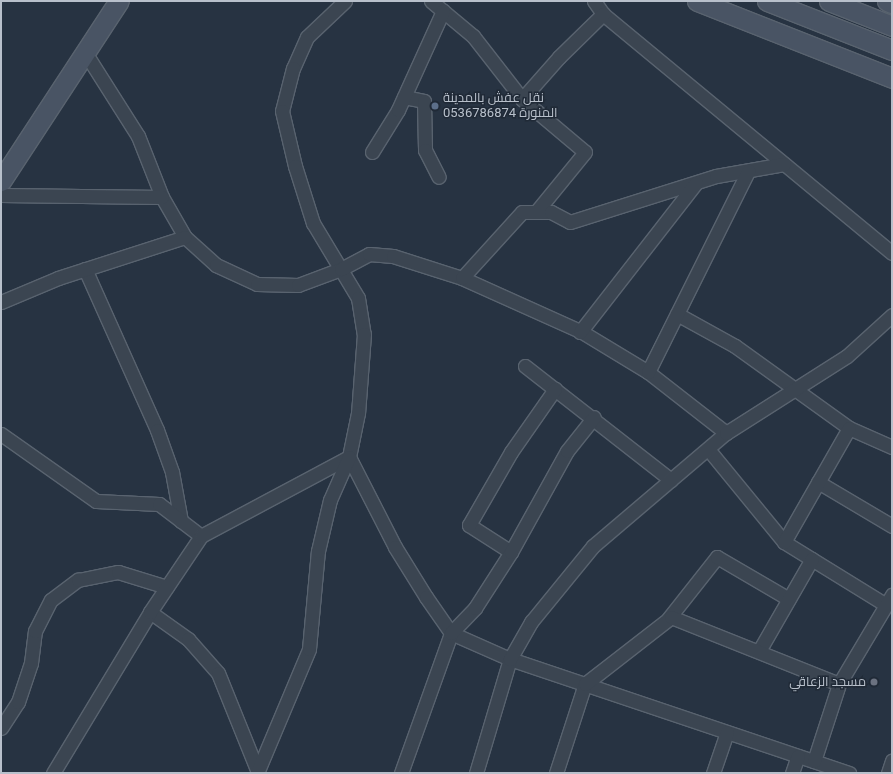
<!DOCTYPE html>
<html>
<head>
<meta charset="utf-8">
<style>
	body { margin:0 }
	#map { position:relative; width:893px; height:774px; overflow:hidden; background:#273342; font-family:Roboto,Cairo,sans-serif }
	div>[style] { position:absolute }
	.roads { filter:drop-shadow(1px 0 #59636f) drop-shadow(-1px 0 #59636f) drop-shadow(0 1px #59636f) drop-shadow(0 -1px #59636f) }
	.street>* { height:13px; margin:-6.5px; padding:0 6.5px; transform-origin:6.5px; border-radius:6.5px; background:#3b4551 }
	.secondary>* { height:19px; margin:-9.5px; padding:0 9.5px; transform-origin:9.5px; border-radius:9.5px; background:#495464 }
	.dots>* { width:11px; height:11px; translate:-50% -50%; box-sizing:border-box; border:2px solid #202a37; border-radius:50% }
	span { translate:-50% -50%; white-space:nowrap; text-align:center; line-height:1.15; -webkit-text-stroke:3px #202a37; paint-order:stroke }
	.poi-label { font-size:13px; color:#b8c0cb }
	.left { translate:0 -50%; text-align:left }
	.right { translate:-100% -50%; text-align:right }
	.frame { position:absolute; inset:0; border:2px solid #b8c0cb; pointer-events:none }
</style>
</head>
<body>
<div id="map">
	<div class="roads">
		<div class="street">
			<i style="left:345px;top:1px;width:52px;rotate:136.5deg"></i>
			<i style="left:307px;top:37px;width:34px;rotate:114deg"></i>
			<i style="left:293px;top:68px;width:44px;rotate:104.3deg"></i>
			<i style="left:282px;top:111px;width:57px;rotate:76.7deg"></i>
			<i style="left:295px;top:166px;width:60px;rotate:72.5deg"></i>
			<i style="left:313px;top:223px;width:87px;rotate:59deg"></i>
			<i style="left:358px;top:298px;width:36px;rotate:81deg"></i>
			<i style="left:364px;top:334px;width:79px;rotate:94.3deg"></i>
			<i style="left:358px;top:413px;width:45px;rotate:101.6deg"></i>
			<i style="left:349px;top:457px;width:101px;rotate:62.9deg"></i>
			<i style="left:395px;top:547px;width:59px;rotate:58.2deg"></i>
			<i style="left:426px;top:597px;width:44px;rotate:55.2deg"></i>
			<i style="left:451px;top:633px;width:64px;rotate:23.8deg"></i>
			<i style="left:510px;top:659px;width:358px;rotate:18.6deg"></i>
			<i style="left:431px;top:1px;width:55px;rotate:39.8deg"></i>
			<i style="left:473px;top:36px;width:80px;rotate:52.1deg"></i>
			<i style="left:522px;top:99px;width:82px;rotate:40.1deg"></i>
			<i style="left:585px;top:152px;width:77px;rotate:129.2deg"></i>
			<i style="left:594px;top:1px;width:16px;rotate:55deg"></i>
			<i style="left:603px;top:14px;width:375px;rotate:39.6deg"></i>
			<i style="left:86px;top:54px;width:97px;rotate:57.6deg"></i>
			<i style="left:138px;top:136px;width:66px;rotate:68.5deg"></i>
			<i style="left:162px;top:197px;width:46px;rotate:60.1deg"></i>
			<i style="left:185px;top:237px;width:42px;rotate:42.1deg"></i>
			<i style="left:216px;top:265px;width:45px;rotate:24.9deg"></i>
			<i style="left:257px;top:284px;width:41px;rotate:1.4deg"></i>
			<i style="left:298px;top:285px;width:46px;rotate:-20.4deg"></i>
			<i style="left:341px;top:269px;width:32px;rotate:-28deg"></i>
			<i style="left:369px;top:254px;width:24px;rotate:5deg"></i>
			<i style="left:393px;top:256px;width:72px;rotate:17.7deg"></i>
			<i style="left:462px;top:278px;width:132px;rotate:24.2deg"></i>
			<i style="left:582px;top:332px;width:77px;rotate:31.2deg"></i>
			<i style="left:648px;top:372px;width:99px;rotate:38deg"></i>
			<i style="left:404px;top:97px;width:20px;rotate:11deg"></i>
			<i style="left:424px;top:101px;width:49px;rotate:88.8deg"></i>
			<i style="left:425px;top:150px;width:30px;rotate:63deg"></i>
			<i style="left:522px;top:99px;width:56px;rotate:-48.6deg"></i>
			<i style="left:559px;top:57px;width:62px;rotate:-44.3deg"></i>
			<i style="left:372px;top:152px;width:49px;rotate:-58.2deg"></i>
			<i style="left:398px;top:110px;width:109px;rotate:-65.6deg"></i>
			<i style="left:1px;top:195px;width:161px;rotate:0.7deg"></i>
			<i style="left:85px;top:269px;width:176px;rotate:65.9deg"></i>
			<i style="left:157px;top:430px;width:45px;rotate:70.3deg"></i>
			<i style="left:172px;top:472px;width:50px;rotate:79.6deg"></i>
			<i style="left:462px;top:278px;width:89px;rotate:-47.7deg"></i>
			<i style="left:522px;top:212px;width:29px"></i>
			<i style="left:551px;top:212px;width:21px;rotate:28deg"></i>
			<i style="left:570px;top:222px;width:153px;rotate:-17.5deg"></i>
			<i style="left:716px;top:176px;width:69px;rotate:-10deg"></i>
			<i style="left:1px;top:302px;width:62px;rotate:-22.8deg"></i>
			<i style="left:58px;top:278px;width:133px;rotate:-17.9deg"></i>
			<i style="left:677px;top:314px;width:66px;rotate:28.9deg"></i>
			<i style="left:735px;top:346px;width:140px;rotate:35.7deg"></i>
			<i style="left:849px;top:428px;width:47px;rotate:23.8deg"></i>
			<i style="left:580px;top:332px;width:189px;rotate:-52.1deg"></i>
			<i style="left:525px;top:366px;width:185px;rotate:38deg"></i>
			<i style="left:648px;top:372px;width:225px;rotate:-63.5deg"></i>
			<i style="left:1px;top:434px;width:116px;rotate:35.2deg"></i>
			<i style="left:96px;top:501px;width:63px;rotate:2.7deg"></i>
			<i style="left:159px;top:504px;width:53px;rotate:37.3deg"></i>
			<i style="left:708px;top:449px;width:120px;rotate:50.7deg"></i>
			<i style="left:784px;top:542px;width:120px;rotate:31.7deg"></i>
			<i style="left:818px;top:482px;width:86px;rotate:30.7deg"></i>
			<i style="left:784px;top:542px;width:131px;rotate:-60.3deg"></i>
			<i style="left:511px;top:552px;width:50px;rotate:-147.3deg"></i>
			<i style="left:469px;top:525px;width:84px;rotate:-60.1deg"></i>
			<i style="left:511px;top:452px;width:77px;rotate:-55.1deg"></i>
			<i style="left:150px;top:612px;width:47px;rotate:35.4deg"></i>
			<i style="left:188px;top:639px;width:45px;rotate:48.6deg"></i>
			<i style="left:218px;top:673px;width:107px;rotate:68deg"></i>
			<i style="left:668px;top:619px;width:79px;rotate:-51.7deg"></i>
			<i style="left:717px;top:557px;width:83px;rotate:30.3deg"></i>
			<i style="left:759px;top:651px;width:106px;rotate:-60.1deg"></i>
			<i style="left:1px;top:728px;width:31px;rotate:-57deg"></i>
			<i style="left:18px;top:702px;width:41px;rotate:-71.6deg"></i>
			<i style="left:31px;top:663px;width:32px;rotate:-83deg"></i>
			<i style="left:35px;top:631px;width:35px;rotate:-63deg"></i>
			<i style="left:51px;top:600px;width:34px;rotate:-37deg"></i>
			<i style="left:78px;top:580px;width:41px;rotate:-11.3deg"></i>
			<i style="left:118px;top:572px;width:51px;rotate:17deg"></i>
			<i style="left:814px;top:761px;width:81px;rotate:-72deg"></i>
			<i style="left:839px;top:684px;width:104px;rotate:-59.2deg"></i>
			<i style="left:53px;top:773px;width:188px;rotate:-58.9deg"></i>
			<i style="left:150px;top:612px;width:92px;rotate:-56.1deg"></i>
			<i style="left:201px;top:536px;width:168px;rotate:-28.1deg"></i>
			<i style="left:257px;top:773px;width:134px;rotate:-67.2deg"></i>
			<i style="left:309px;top:649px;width:98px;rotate:-84.8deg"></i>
			<i style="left:318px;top:551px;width:52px;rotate:-76.8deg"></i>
			<i style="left:330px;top:500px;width:47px;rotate:-66.2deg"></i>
			<i style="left:401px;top:773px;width:149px;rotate:-70.3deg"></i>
			<i style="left:451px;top:633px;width:35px;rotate:-46deg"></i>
			<i style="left:475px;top:608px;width:67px;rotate:-57.3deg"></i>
			<i style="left:511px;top:552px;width:115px;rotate:-61deg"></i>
			<i style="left:567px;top:451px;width:43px;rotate:-51.5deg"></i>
			<i style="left:476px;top:773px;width:119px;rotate:-73.4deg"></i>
			<i style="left:510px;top:659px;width:43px;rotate:-60.4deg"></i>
			<i style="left:531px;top:622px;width:98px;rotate:-50.8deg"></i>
			<i style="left:593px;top:546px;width:175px;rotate:-40.4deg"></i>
			<i style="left:726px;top:433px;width:143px;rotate:-32.5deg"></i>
			<i style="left:847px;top:356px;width:61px;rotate:-42.3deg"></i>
			<i style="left:556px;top:773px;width:94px;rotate:-72deg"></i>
			<i style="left:585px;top:684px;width:109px;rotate:-37.9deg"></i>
			<i style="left:671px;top:617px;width:181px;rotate:21.7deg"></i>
			<i style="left:713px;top:773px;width:43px;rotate:-71.1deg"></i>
			<i style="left:792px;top:773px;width:18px;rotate:-71deg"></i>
			<i style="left:888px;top:773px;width:13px;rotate:-72deg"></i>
		</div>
		<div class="secondary">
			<i style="left:697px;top:1px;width:210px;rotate:21.5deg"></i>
			<i style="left:767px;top:1px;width:134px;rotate:21.4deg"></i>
			<i style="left:829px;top:1px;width:68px;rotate:21.6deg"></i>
			<i style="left:887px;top:1px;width:5px;rotate:22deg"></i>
			<i style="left:1px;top:181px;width:215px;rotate:-56.8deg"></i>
		</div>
	</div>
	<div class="dots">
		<i style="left:435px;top:106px;background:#5c6f8a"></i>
		<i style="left:874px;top:682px;background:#6b7280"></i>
	</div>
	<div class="poi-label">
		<span class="left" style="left:443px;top:106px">نقل عفش بالمدينة<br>المنورة 0536786874</span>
		<span class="right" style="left:866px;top:682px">مسجد الزعاقي</span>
	</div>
	<div class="frame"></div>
</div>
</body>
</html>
